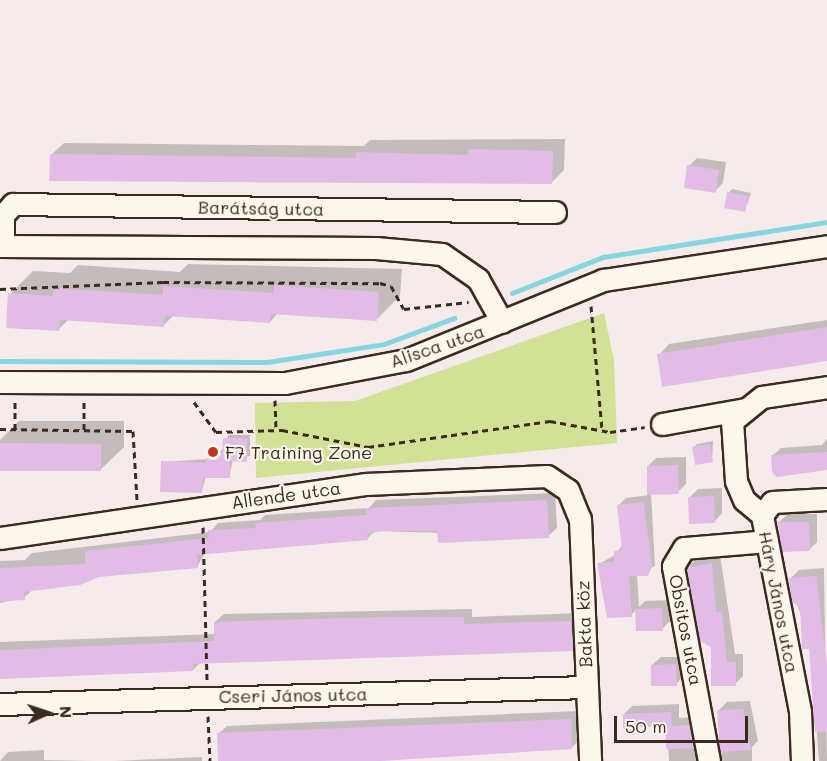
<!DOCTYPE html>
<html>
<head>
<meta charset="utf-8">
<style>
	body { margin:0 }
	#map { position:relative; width:827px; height:761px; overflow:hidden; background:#f6ebeb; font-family:Mali,sans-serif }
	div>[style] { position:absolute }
	.green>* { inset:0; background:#d1e296 }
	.shadow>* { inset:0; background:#0003 }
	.stream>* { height:5px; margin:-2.5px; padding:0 2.5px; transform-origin:2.5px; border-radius:2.5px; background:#86d6e1 }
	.building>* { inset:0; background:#e2bce6 }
	.path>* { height:3px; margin-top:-1.5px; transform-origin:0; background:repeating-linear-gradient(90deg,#3b2a1e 0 6px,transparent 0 10.5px) }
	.roads { filter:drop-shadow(2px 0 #3b2a1e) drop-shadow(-2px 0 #3b2a1e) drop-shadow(0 2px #3b2a1e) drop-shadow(0 -2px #3b2a1e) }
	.minor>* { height:21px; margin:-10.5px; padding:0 10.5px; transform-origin:10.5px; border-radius:10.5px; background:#fbf7ec }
	.dots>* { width:16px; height:16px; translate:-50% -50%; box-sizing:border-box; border:3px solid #fbf7ec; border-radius:50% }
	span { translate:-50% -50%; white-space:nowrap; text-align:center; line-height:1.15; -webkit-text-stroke:4.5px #fbf7ec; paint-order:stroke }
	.street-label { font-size:18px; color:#3b2a1e }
	.poi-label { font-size:18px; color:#3b2a1e }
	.left { translate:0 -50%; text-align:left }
	.north { position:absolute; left:18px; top:683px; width:60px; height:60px; -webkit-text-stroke:4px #fbf7ec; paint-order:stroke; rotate:87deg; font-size:16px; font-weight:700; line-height:24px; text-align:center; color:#3b2a1e }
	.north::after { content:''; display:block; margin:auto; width:21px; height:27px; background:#3b2a1e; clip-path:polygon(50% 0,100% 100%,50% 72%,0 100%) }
	.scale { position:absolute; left:614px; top:716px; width:134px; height:27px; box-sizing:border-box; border:3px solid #3b2a1e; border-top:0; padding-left:8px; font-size:18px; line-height:21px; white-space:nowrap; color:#3b2a1e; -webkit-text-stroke:4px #fbf7ec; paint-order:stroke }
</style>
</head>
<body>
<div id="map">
	<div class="green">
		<i style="clip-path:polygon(604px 313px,614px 360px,617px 443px,256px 478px,255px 403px,355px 401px)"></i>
	</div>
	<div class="shadow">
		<i style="clip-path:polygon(565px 139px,564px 170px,552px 182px,51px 155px,64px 143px,364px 146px,370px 140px)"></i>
		<i style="clip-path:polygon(697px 158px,726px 162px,723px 183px,715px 191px,689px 166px)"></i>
		<i style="clip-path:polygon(732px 189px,751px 193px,745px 210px,728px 193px)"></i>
		<i style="clip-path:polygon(188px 264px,402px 269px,400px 296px,376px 320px,278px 313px,270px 322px,173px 316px,164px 325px,69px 319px,58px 330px,10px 294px,33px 271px,70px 273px,78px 265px,180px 272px)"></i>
		<i style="clip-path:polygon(827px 320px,827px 357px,659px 355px,669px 344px)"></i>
		<i style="clip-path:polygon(19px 421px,124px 421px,124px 447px,100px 470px,0 469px,0 440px)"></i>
		<i style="clip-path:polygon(228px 435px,250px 435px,250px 456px,233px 460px,229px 477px,206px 476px,202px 491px,162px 462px,208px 459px,212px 449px,224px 450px)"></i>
		<i style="clip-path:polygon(827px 439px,827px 468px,772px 456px,781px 448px,822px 445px)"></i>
		<i style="clip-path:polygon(713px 441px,712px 461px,694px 447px,697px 444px)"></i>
		<i style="clip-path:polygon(686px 457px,686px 484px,678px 492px,651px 493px,655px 566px,637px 575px,639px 607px,645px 601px,670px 600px,670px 621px,662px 629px,636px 610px,631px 615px,599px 564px,615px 555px,623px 544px,619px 505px,626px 498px,649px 495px,648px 466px,656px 458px)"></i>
		<i style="clip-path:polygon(722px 488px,722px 513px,714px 522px,690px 497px,698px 489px)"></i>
		<i style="clip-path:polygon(555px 493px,557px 528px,548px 536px,375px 531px,367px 539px,205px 553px,197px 567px,99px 576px,33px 589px,24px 598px,0 603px,0 561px,25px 560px,32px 553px,210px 532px,218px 523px,260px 520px,265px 515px,369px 508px,376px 500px)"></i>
		<i style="clip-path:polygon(788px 514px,817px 514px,817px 542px,809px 550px,779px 522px)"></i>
		<i style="clip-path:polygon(720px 555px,735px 654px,743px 654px,743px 676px,735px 684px,713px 646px,701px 640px,690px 565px,698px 557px)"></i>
		<i style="clip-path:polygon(824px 568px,827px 761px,819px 761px,810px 647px,790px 579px,799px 570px)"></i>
		<i style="clip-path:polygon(472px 609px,472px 617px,579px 613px,580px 642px,572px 650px,200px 663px,193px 670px,0 677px,0 642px,216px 634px,215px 622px,224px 614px)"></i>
		<i style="clip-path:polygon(661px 657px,684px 657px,684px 676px,676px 684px,652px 665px)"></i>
		<i style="clip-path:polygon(750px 701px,758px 741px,752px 747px,752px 761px,722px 761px,719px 710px,727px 702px)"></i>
		<i style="clip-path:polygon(679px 704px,679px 718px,697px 717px,701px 761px,669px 761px,667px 724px,624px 714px,632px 706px)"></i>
		<i style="clip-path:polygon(579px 711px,580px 740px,571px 748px,219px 761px,218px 734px,227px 726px)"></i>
		<i style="clip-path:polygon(44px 750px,44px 760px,94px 761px,0 761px,8px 752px)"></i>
		<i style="clip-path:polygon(202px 757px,202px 761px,114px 761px)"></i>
	</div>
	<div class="stream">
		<i style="left:512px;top:293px;width:98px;rotate:-21.6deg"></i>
		<i style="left:603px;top:257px;width:227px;rotate:-8.9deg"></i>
		<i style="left:0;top:361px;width:267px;rotate:0.2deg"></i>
		<i style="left:267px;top:362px;width:118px;rotate:-8.7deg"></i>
		<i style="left:384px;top:344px;width:75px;rotate:-20.4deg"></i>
	</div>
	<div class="building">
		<i style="clip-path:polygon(468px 149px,553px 151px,552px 184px,49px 181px,50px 154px,356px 158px,356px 152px,468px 155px)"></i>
		<i style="clip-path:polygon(687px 165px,719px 170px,716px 193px,684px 188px)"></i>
		<i style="clip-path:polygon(727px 192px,748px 196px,745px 212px,724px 208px)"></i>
		<i style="clip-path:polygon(274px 285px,379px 292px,377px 321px,271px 314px,270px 323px,165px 316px,164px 327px,60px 320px,59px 331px,6px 328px,8px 293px,53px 296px,53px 288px,163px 295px,163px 286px,274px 293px)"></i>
		<i style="clip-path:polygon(827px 327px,827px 361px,662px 387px,657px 354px)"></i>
		<i style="clip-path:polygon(223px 438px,247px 438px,247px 462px,230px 461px,230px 478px,203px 478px,202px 493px,160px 492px,161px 461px,206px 463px,207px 453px,222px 453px)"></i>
		<i style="clip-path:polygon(0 443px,101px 444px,101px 471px,0 471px)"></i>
		<i style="clip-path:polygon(710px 444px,713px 462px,695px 465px,692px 447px)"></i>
		<i style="clip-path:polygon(827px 452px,827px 470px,777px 477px,772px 472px,771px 455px)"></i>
		<i style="clip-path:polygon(678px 465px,679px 494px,647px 495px,647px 466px)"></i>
		<i style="clip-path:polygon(714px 496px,715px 523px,689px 524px,688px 497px)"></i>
		<i style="clip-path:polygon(547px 500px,549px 538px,438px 543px,437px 531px,382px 531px,367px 534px,368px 540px,197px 555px,198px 568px,99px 577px,80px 585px,24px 592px,25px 600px,0 601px,0 568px,85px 564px,85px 551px,209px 538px,208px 530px,256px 528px,255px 523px,367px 515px,366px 508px)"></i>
		<i style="clip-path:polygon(644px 502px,652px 567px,648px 576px,629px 576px,632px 617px,607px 618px,597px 563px,614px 562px,614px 551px,622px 550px,617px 505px)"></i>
		<i style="clip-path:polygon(778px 522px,809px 522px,810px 551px,782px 552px)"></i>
		<i style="clip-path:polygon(712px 563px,716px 612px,722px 611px,727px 662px,736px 662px,736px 686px,711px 686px,711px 647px,700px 641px,687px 568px)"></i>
		<i style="clip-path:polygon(816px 576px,827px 663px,827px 732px,815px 732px,809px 649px,802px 649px,800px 607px,792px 602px,789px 578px)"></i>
		<i style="clip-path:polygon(662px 608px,663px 631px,636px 631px,635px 609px)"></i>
		<i style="clip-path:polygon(382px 617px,464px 617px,464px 624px,571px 621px,573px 651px,193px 664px,193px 671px,0 679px,0 650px,214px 641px,214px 622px)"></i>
		<i style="clip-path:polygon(676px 664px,677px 686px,651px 686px,651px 665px)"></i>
		<i style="clip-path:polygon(743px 709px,751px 750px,720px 752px,717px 710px)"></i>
		<i style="clip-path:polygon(671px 712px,672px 726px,689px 725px,694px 748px,666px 749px,665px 726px,623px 728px,623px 714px)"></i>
		<i style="clip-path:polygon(571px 719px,572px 749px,381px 761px,218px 761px,217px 733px)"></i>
	</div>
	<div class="path">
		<i style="left:0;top:289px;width:163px;rotate:-2.5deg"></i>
		<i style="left:163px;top:282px;width:217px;rotate:0.3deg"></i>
		<i style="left:380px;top:283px;width:11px;rotate:15deg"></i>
		<i style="left:391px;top:286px;width:26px;rotate:61deg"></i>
		<i style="left:404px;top:309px;width:65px;rotate:-6.1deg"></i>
		<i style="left:591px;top:306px;width:124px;rotate:84.9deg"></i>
		<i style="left:275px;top:400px;width:29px;rotate:88deg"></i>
		<i style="left:84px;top:402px;width:28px;rotate:90deg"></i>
		<i style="left:194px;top:402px;width:37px;rotate:54deg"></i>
		<i style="left:216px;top:432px;width:66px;rotate:-1.7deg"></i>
		<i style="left:282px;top:430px;width:88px;rotate:11.2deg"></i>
		<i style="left:368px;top:447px;width:184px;rotate:-8.1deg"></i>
		<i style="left:550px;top:421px;width:61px;rotate:10.4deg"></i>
		<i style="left:610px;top:432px;width:35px;rotate:-8deg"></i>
		<i style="left:0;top:429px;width:133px;rotate:0.9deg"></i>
		<i style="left:133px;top:431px;width:69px;rotate:86.7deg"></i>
		<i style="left:15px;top:429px;width:28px;rotate:-90deg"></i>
		<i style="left:203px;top:527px;width:153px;rotate:88.5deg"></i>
		<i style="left:208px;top:716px;width:45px;rotate:87.5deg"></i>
	</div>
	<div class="roads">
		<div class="minor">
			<i style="left:0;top:246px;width:376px;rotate:0.3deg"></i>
			<i style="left:376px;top:248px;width:66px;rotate:5.2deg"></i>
			<i style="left:442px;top:254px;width:44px;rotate:34.8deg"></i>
			<i style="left:478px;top:279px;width:49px;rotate:60.8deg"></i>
			<i style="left:3px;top:246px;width:31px;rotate:-90deg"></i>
			<i style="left:3px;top:215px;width:15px;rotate:-48deg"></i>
			<i style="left:13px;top:204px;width:542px;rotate:0.85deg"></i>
			<i style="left:0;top:382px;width:285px;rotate:0.2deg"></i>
			<i style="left:285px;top:383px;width:123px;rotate:-10.8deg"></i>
			<i style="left:406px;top:360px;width:213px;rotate:-22.1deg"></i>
			<i style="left:603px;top:280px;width:227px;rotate:-8.6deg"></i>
			<i style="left:662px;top:424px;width:84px;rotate:-10.2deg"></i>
			<i style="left:762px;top:515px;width:23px;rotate:-140deg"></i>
			<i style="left:744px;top:500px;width:21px;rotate:-113deg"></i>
			<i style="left:736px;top:481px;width:60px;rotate:-93.8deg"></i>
			<i style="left:732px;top:421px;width:38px;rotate:-39deg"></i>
			<i style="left:762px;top:397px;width:66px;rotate:-8.7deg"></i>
			<i style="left:0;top:538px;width:370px;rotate:-8.4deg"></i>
			<i style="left:366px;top:484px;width:181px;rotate:-2.5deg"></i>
			<i style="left:547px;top:476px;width:25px;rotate:34deg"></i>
			<i style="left:568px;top:490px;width:31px;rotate:68deg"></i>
			<i style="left:580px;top:519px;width:242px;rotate:87.6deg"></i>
			<i style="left:0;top:704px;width:586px;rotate:-1.66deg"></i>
			<i style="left:709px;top:761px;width:198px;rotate:-100.5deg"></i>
			<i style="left:673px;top:566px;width:21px;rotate:-59deg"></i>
			<i style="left:684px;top:548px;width:83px;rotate:-4.8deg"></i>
			<i style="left:802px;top:761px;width:50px;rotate:-92.3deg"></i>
			<i style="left:800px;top:711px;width:200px;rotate:-101deg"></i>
			<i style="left:762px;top:515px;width:16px;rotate:-52deg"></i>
			<i style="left:772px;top:502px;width:55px;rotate:-3.1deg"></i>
		</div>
	</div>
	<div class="dots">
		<i style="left:213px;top:452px;background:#c8321e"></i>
	</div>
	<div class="street-label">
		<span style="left:261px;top:208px;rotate:1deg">Barátság utca</span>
		<span style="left:437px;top:346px;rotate:-19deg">Alisca utca</span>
		<span style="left:286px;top:495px;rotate:-8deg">Allende utca</span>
		<span style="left:779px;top:602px;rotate:79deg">Háry János utca</span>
		<span style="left:584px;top:624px;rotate:-92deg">Bakta köz</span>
		<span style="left:686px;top:630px;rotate:79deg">Obsitos utca</span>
		<span style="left:293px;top:695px;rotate:-1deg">Cseri János utca</span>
	</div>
	<div class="poi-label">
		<span class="left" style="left:225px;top:452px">F7 Training Zone</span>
	</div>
	<div class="north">N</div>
	<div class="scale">50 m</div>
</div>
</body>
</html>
